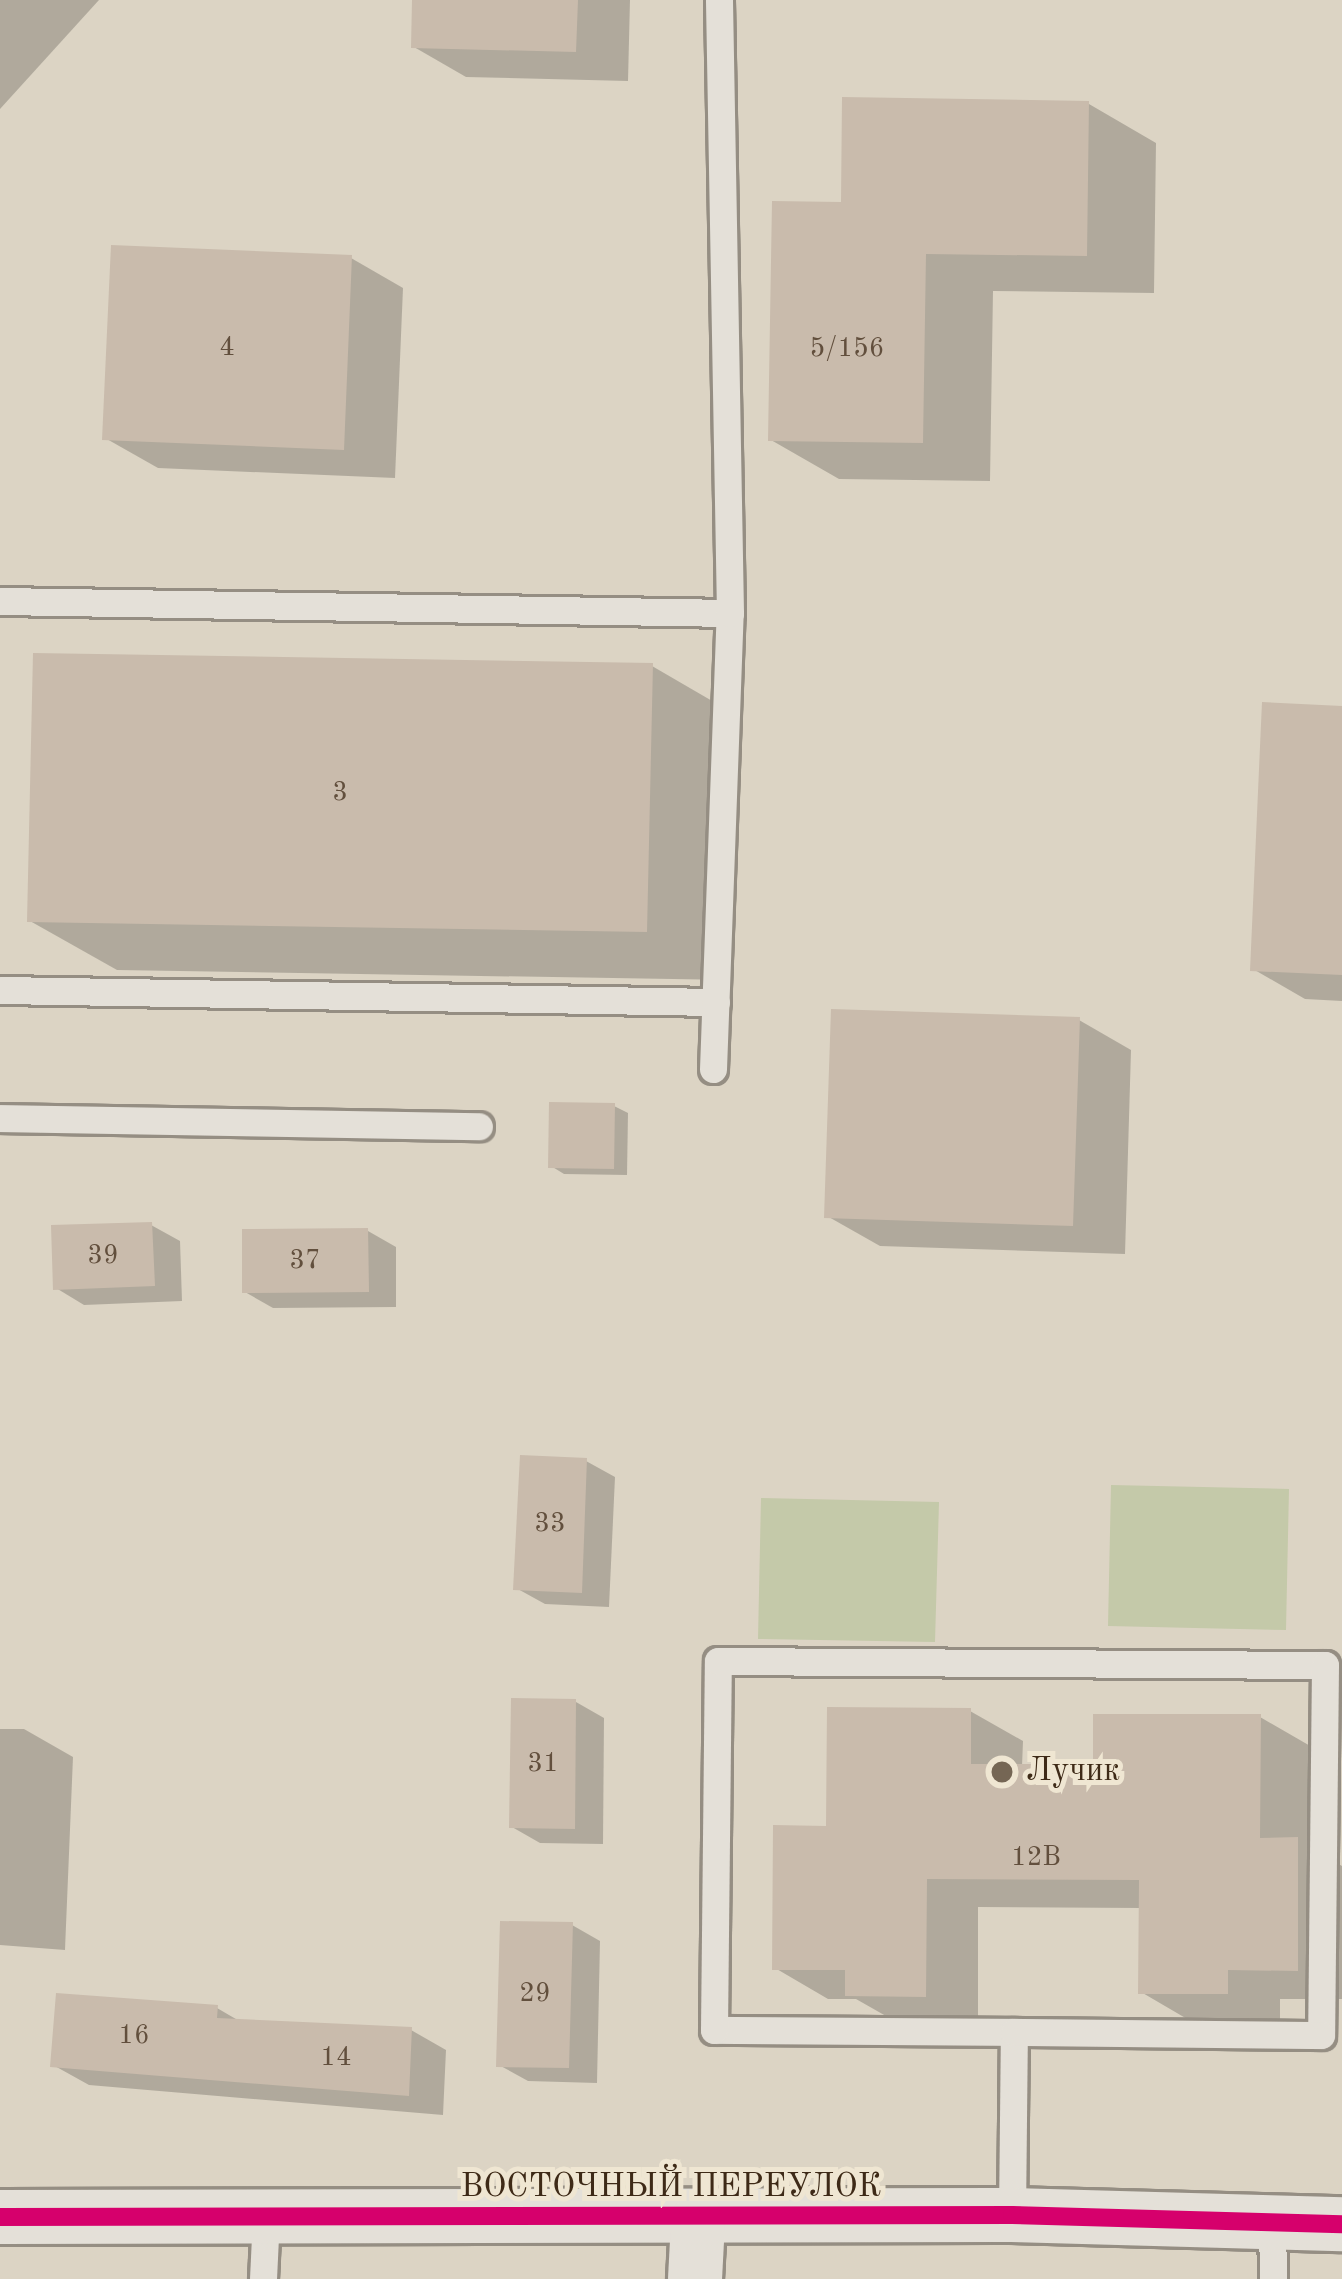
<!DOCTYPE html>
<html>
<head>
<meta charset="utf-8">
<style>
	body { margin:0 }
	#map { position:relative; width:1342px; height:2279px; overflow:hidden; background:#dcd4c4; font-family:"Old Standard TT",serif }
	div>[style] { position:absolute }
	.green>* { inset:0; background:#c4c9a9 }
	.shadow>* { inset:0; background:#0003 }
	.building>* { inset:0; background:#c9bbac }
	.roads { filter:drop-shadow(3px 0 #958e83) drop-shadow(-3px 0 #958e83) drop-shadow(0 3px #958e83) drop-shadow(0 -3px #958e83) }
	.service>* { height:27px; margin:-13.5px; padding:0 13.5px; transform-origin:13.5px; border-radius:13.5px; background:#e4e0d8 }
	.minor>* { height:54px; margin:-27px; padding:0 27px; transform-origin:27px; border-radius:27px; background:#e4e0d8 }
	.cycleway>* { height:18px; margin:-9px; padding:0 9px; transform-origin:9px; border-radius:9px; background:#d6006c }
	.dots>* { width:33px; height:33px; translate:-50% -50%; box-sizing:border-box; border:6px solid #efe6d2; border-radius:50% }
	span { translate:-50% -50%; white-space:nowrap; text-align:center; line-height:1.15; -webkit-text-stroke:10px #efe6d2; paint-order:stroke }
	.number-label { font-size:27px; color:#624f3d }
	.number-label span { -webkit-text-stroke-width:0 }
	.poi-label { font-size:33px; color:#3e2a17 }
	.left { translate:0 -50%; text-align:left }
	.street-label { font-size:33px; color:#3e2a17 }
</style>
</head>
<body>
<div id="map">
	<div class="green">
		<i style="clip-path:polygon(1111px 1485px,1289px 1489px,1286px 1630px,1108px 1626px)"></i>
		<i style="clip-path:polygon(761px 1498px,939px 1502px,935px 1642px,758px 1639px)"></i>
	</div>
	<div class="shadow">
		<i style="clip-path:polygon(0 0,99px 0,0 109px)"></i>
		<i style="clip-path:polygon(415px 0,630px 0,628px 81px,466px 77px,414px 47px)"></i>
		<i style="clip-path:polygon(1089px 104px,1156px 143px,1154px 293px,993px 291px,990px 481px,839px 479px,771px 440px,844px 205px)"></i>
		<i style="clip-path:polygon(351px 258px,403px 288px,395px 478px,158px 468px,105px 438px)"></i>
		<i style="clip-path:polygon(652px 666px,738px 716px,732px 980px,117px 970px,30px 921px)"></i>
		<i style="clip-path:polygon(1342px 709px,1342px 1001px,1305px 999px,1253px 969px)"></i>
		<i style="clip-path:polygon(1079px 1020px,1131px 1050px,1125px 1254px,880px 1246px,827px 1216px)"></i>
		<i style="clip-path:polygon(614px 1106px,628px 1113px,627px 1175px,564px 1174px,551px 1166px)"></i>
		<i style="clip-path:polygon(151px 1225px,180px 1241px,182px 1301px,84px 1305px,56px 1288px)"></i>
		<i style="clip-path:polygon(368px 1231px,396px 1247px,396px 1307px,273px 1308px,245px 1292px)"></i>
		<i style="clip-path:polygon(586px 1461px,615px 1477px,609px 1607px,545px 1604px,516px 1588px)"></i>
		<i style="clip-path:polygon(576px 1702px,604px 1718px,603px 1844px,540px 1843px,512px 1827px)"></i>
		<i style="clip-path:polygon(970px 1711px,1023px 1741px,1022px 1767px,1096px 1767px,1260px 1717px,1312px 1747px,1312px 1848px,1342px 1866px,1342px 1999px,1280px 1999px,1280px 2023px,1194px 2023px,1141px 1992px,1142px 1908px,978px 1907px,978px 2025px,900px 2024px,856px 1999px,828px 1999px,775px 1968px,829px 1829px)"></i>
		<i style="clip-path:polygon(0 1729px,24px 1729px,73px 1757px,65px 1950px,0 1945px)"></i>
		<i style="clip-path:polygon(572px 1925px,600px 1941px,597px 2083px,528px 2081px,499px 2065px)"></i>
		<i style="clip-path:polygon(217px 2008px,241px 2022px,411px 2030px,446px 2050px,443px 2115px,89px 2085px,53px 2065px)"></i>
	</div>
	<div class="building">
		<i style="clip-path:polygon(412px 0,578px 0,576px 52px,411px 48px)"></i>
		<i style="clip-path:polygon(842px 97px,1089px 101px,1087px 256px,926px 254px,923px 443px,768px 441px,772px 201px,841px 202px)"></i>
		<i style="clip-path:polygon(111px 245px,352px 255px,344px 450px,102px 440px)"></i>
		<i style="clip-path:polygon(33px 653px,653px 663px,647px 932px,27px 922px)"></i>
		<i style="clip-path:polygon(1262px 702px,1342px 706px,1342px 975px,1250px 971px)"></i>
		<i style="clip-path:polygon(831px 1009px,1080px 1017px,1073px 1226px,824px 1218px)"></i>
		<i style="clip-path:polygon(549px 1102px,615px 1103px,614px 1169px,548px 1168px)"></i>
		<i style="clip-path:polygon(152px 1222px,155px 1286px,53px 1290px,51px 1225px)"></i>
		<i style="clip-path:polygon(368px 1228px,369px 1292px,242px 1293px,242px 1229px)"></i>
		<i style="clip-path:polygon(520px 1455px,587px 1458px,582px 1593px,513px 1590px)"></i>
		<i style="clip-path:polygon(511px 1698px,576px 1699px,575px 1829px,509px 1828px)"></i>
		<i style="clip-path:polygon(827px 1707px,971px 1708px,971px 1764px,1093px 1764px,1093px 1714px,1261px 1714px,1260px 1838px,1298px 1837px,1298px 1971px,1228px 1970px,1228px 1994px,1138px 1994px,1139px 1880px,927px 1879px,926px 1997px,845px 1996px,845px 1970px,772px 1970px,773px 1825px,826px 1826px)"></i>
		<i style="clip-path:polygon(500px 1921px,573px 1922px,569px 2068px,496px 2067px)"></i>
		<i style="clip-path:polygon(56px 1993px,218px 2005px,217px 2018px,412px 2027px,409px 2096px,50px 2067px)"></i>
	</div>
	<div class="roads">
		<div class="service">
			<i style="left:0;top:601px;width:730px;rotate:0.94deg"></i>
			<i style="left:0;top:990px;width:716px;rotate:0.96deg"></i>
			<i style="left:713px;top:1069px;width:456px;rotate:-87.9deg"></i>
			<i style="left:730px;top:613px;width:613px;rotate:-91.03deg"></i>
			<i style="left:0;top:1118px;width:479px;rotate:1deg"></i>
			<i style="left:1012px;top:2215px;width:183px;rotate:-89.4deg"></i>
			<i style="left:1014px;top:2032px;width:300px;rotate:-179.6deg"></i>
			<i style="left:714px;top:2030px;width:369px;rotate:-89.4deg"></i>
			<i style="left:718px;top:1661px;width:607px;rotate:0.38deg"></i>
			<i style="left:1325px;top:1665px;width:370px;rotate:90.6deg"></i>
			<i style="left:1321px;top:2035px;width:307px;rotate:-179.4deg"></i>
			<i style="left:1272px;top:2222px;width:57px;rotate:89deg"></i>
			<i style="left:263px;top:2279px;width:63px;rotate:-87.3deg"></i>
		</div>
		<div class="minor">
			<i style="left:0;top:2217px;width:1012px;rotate:-0.11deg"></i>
			<i style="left:1012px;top:2215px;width:330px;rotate:1.6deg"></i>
			<i style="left:695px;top:2279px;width:58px;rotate:-87deg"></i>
		</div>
	</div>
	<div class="cycleway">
		<i style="left:0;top:2217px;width:1012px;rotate:-0.11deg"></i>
		<i style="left:1012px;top:2215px;width:330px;rotate:1.6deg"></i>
	</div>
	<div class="dots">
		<i style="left:1002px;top:1772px;background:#756654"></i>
	</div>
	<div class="number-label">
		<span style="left:227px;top:348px">4</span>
		<span style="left:847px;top:349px">5/156</span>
		<span style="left:340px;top:793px">3</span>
		<span style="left:103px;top:1256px">39</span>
		<span style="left:305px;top:1261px">37</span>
		<span style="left:550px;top:1524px">33</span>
		<span style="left:543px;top:1764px">31</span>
		<span style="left:1036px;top:1858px">12В</span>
		<span style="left:535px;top:1994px">29</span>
		<span style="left:134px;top:2036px">16</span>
		<span style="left:336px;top:2058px">14</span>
	</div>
	<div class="poi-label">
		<span class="left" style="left:1026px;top:1772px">Лучик</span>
	</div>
	<div class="street-label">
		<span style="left:671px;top:2188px">ВОСТОЧНЫЙ ПЕРЕУЛОК</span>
	</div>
</div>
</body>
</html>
